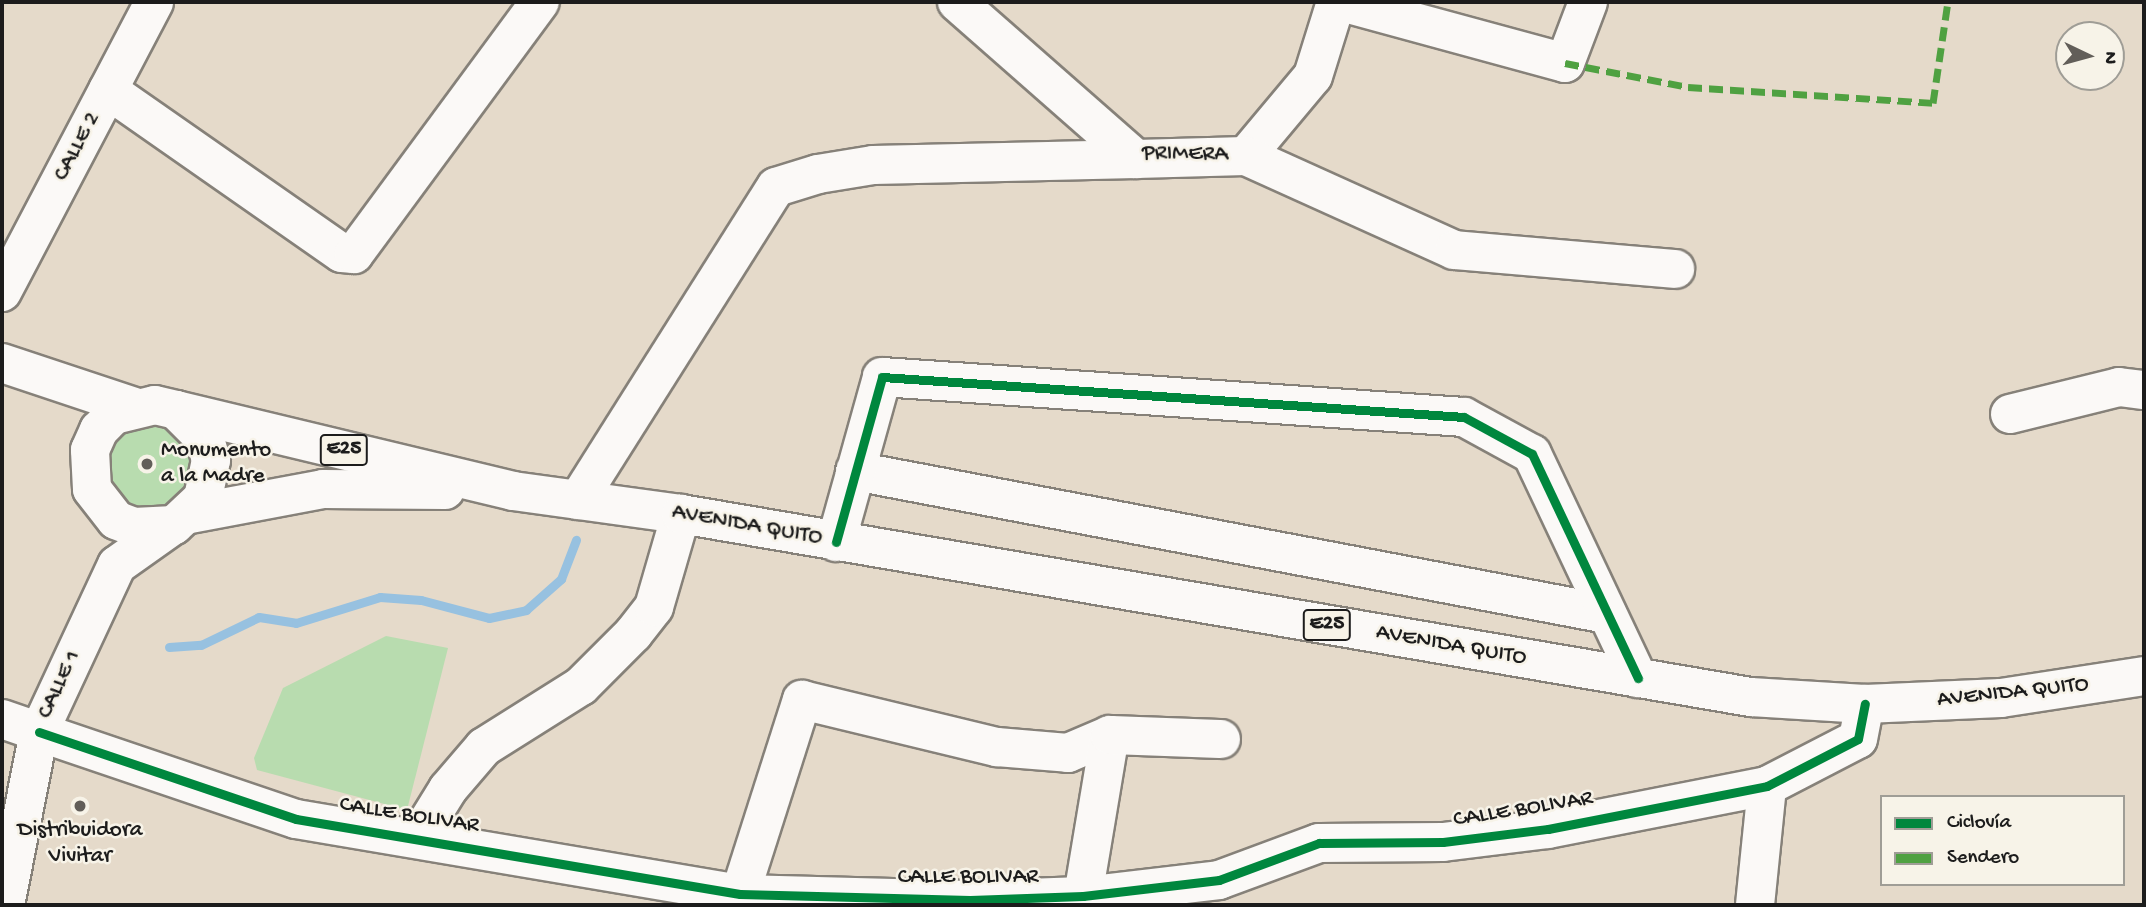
<!DOCTYPE html>
<html>
<head>
<meta charset="utf-8">
<style>
	body { margin:0 }
	#map { position:relative; width:2146px; height:907px; overflow:hidden; background:#e5daca; font-family:"Gochi Hand",sans-serif }
	div>[style] { position:absolute }
	.green>* { inset:0; background:#b8dcaf }
	.round { border-radius:50% }
	.stream>* { height:9px; margin:-4.5px; padding:0 4.5px; transform-origin:4.5px; border-radius:4.5px; background:#97c1e0 }
	.roads { filter:drop-shadow(2px 0 #868179) drop-shadow(-2px 0 #868179) drop-shadow(0 2px #868179) drop-shadow(0 -2px #868179) }
	.minor>* { height:38px; margin:-19px; padding:0 19px; transform-origin:19px; border-radius:19px; background:#fbf9f7 }
	.major>* { height:38px; margin:-19px; padding:0 19px; transform-origin:19px; border-radius:19px; background:#fbf9f7 }
	.highway>* { height:38px; margin:-19px; padding:0 19px; transform-origin:19px; border-radius:19px; background:#fbf9f7 }
	.quiet>* { height:7px; margin-top:-3.5px; transform-origin:0; background:repeating-linear-gradient(90deg,#4fa141 0 14px,transparent 0 21px) }
	.cycleway>* { height:9px; margin:-4.5px; padding:0 4.5px; transform-origin:4.5px; border-radius:4.5px; background:#00873e }
	.dots>* { width:19px; height:19px; translate:-50% -50%; box-sizing:border-box; border:4px solid #f7f3e8; border-radius:50% }
	span { translate:-50% -50%; white-space:nowrap; text-align:center; line-height:1.15; -webkit-text-stroke:5px #f7f3e8; paint-order:stroke }
	.shield-label span { padding:2px 5px; background:#f7f3e8; border:2px solid; border-radius:5px; -webkit-text-stroke-width:0 }
	.shield-label { font-size:21px; color:#1c1c1c; font-weight:700 }
	.street-label { font-size:23px; color:#1c1c1c }
	.poi-label { font-size:23px; color:#1c1c1c }
	.left { translate:0 -50%; text-align:left }
	.frame { position:absolute; inset:0; border:4px solid #1c1c1c; pointer-events:none }
	.legend { position:absolute; left:1880px; top:795px; width:245px; height:91px; box-sizing:border-box; background:#f7f3e8; border:2px solid #9f9d96; margin:0; padding:9px 12px; list-style:none; font-size:21px; color:#1c1c1c }
	.legend li { display:flex; align-items:center; gap:14px; height:35px }
	.legend b { width:35px; border:2px solid #9f9d96 }
	.north { position:absolute; left:2055px; top:21px; width:70px; height:70px; box-sizing:border-box; background:#f7f3e8; border:2px solid #9f9d96; border-radius:50%; rotate:95deg; font-size:19px; font-weight:700; line-height:28px; text-align:center; color:#1c1c1c }
	.north::after { content:''; display:block; margin:auto; width:24px; height:32px; background:#625e59; clip-path:polygon(50% 0,100% 100%,50% 72%,0 100%) }
</style>
</head>
<body>
<div id="map">
	<div class="green">
		<i class="round" style="left:105px;top:424px;width:88px;height:88px"></i>
		<i style="clip-path:polygon(386px 636px,448px 648px,407px 810px,257px 770px,254px 758px,283px 688px)"></i>
	</div>
	<div class="stream">
		<i style="left:169px;top:647px;width:32px;rotate:-4deg"></i>
		<i style="left:201px;top:645px;width:64px;rotate:-25.8deg"></i>
		<i style="left:259px;top:617px;width:37px;rotate:9deg"></i>
		<i style="left:296px;top:623px;width:88px;rotate:-17.2deg"></i>
		<i style="left:380px;top:597px;width:41px;rotate:4.2deg"></i>
		<i style="left:421px;top:600px;width:70px;rotate:14.8deg"></i>
		<i style="left:489px;top:618px;width:38px;rotate:-12deg"></i>
		<i style="left:526px;top:610px;width:47px;rotate:-41.5deg"></i>
		<i style="left:561px;top:579px;width:42px;rotate:-69deg"></i>
	</div>
	<div class="roads">
		<div class="minor">
			<i style="left:957px;top:2px;width:238px;rotate:41.3deg"></i>
			<i style="left:1136px;top:159px;width:110px;rotate:-1.6deg"></i>
			<i style="left:1246px;top:156px;width:104px;rotate:-50.1deg"></i>
			<i style="left:1313px;top:76px;width:77px;rotate:-72.7deg"></i>
			<i style="left:1341px;top:2px;width:232px;rotate:15.2deg"></i>
			<i style="left:1565px;top:63px;width:65px;rotate:-69.3deg"></i>
			<i style="left:108px;top:90px;width:285px;rotate:34.9deg"></i>
			<i style="left:342px;top:253px;width:12px;rotate:5deg"></i>
			<i style="left:354px;top:254px;width:313px;rotate:-53.6deg"></i>
			<i style="left:1246px;top:156px;width:228px;rotate:24.3deg"></i>
			<i style="left:1454px;top:250px;width:222px;rotate:4.9deg"></i>
			<i style="left:2px;top:292px;width:327px;rotate:-62.3deg"></i>
			<i style="left:2010px;top:414px;width:112px;rotate:-13.9deg"></i>
			<i style="left:2119px;top:387px;width:25px;rotate:7deg"></i>
			<i style="left:855px;top:471px;width:765px;rotate:10.77deg"></i>
			<i style="left:578px;top:500px;width:370px;rotate:-57.7deg"></i>
			<i style="left:776px;top:187px;width:44px;rotate:-17.2deg"></i>
			<i style="left:818px;top:174px;width:56px;rotate:-9.3deg"></i>
			<i style="left:873px;top:165px;width:263px;rotate:-1.3deg"></i>
			<i style="left:836px;top:542px;width:171px;rotate:-74.4deg"></i>
			<i style="left:882px;top:377px;width:583px;rotate:3.93deg"></i>
			<i style="left:1464px;top:417px;width:77px;rotate:28.6deg"></i>
			<i style="left:1532px;top:454px;width:248px;rotate:64.7deg"></i>
			<i style="left:39px;top:732px;width:271px;rotate:18.7deg"></i>
			<i style="left:296px;top:819px;width:450px;rotate:9.6deg"></i>
			<i style="left:740px;top:894px;width:230px;rotate:1.5deg"></i>
			<i style="left:970px;top:900px;width:113px;rotate:-2deg"></i>
			<i style="left:1083px;top:896px;width:137px;rotate:-6.7deg"></i>
			<i style="left:1219px;top:880px;width:107px;rotate:-20.3deg"></i>
			<i style="left:1319px;top:843px;width:124px;rotate:-0.5deg"></i>
			<i style="left:1443px;top:842px;width:106px;rotate:-7.1deg"></i>
			<i style="left:1548px;top:829px;width:223px;rotate:-11.1deg"></i>
			<i style="left:1767px;top:786px;width:102px;rotate:-27.3deg"></i>
			<i style="left:1858px;top:739px;width:36px;rotate:-79deg"></i>
			<i style="left:419px;top:836px;width:55px;rotate:-58.3deg"></i>
			<i style="left:448px;top:789px;width:55px;rotate:-49.4deg"></i>
			<i style="left:484px;top:747px;width:115px;rotate:-32.2deg"></i>
			<i style="left:581px;top:686px;width:74px;rotate:-45deg"></i>
			<i style="left:633px;top:634px;width:34px;rotate:-52deg"></i>
			<i style="left:654px;top:607px;width:97px;rotate:-73.8deg"></i>
			<i style="left:740px;top:894px;width:204px;rotate:-72.3deg"></i>
			<i style="left:802px;top:700px;width:201px;rotate:13.6deg"></i>
			<i style="left:997px;top:747px;width:71px;rotate:4.8deg"></i>
			<i style="left:1068px;top:753px;width:46px;rotate:-23.2deg"></i>
			<i style="left:1083px;top:896px;width:163px;rotate:-80.5deg"></i>
			<i style="left:1110px;top:735px;width:111px;rotate:2.1deg"></i>
			<i style="left:1755px;top:905px;width:120px;rotate:-84.2deg"></i>
		</div>
		<div class="major">
			<i style="left:2px;top:363px;width:139px;rotate:18.4deg"></i>
			<i style="left:2px;top:719px;width:39px;rotate:19deg"></i>
		</div>
		<div class="highway">
			<i style="left:176px;top:410px;width:41px;rotate:45deg"></i>
			<i style="left:205px;top:439px;width:22px;rotate:74deg"></i>
			<i style="left:211px;top:460px;width:39px;rotate:102deg"></i>
			<i style="left:203px;top:498px;width:40px;rotate:137deg"></i>
			<i style="left:174px;top:525px;width:40px;rotate:177.1deg"></i>
			<i style="left:134px;top:527px;width:19px;rotate:-159deg"></i>
			<i style="left:116px;top:520px;width:39px;rotate:-128deg"></i>
			<i style="left:92px;top:489px;width:39px;rotate:-93deg"></i>
			<i style="left:90px;top:450px;width:22px;rotate:-66deg"></i>
			<i style="left:99px;top:430px;width:21px;rotate:-45deg"></i>
			<i style="left:114px;top:415px;width:42px;rotate:-13.7deg"></i>
			<i style="left:155px;top:405px;width:22px;rotate:13deg"></i>
			<i style="left:176px;top:410px;width:347px;rotate:13.5deg"></i>
			<i style="left:513px;top:491px;width:170px;rotate:7.8deg"></i>
			<i style="left:681px;top:514px;width:1086px;rotate:9.71deg"></i>
			<i style="left:1751px;top:697px;width:114px;rotate:3.5deg"></i>
			<i style="left:1865px;top:704px;width:136px;rotate:-2.5deg"></i>
			<i style="left:2001px;top:698px;width:145px;rotate:-8.7deg"></i>
			<i style="left:190px;top:514px;width:135px;rotate:-10.6deg"></i>
			<i style="left:323px;top:489px;width:122px;rotate:0.5deg"></i>
			<i style="left:5px;top:905px;width:176px;rotate:-78.9deg"></i>
			<i style="left:39px;top:732px;width:184px;rotate:-65deg"></i>
			<i style="left:117px;top:565px;width:67px;rotate:-35.3deg"></i>
		</div>
	</div>
	<div class="quiet">
		<i style="left:1565px;top:63px;width:125px;rotate:11deg"></i>
		<i style="left:1688px;top:87px;width:246px;rotate:3.7deg"></i>
		<i style="left:1933px;top:103px;width:102px;rotate:-81.6deg"></i>
	</div>
	<div class="cycleway">
		<i style="left:836px;top:542px;width:171px;rotate:-74.4deg"></i>
		<i style="left:882px;top:377px;width:583px;rotate:3.93deg"></i>
		<i style="left:1464px;top:417px;width:77px;rotate:28.6deg"></i>
		<i style="left:1532px;top:454px;width:248px;rotate:64.7deg"></i>
		<i style="left:39px;top:732px;width:271px;rotate:18.7deg"></i>
		<i style="left:296px;top:819px;width:450px;rotate:9.6deg"></i>
		<i style="left:740px;top:894px;width:230px;rotate:1.5deg"></i>
		<i style="left:970px;top:900px;width:113px;rotate:-2deg"></i>
		<i style="left:1083px;top:896px;width:137px;rotate:-6.7deg"></i>
		<i style="left:1219px;top:880px;width:107px;rotate:-20.3deg"></i>
		<i style="left:1319px;top:843px;width:124px;rotate:-0.5deg"></i>
		<i style="left:1443px;top:842px;width:106px;rotate:-7.1deg"></i>
		<i style="left:1548px;top:829px;width:223px;rotate:-11.1deg"></i>
		<i style="left:1767px;top:786px;width:102px;rotate:-27.3deg"></i>
		<i style="left:1858px;top:739px;width:36px;rotate:-79deg"></i>
	</div>
	<div class="dots">
		<i style="left:147px;top:464px;background:#625e59"></i>
		<i style="left:80px;top:806px;background:#625e59"></i>
	</div>
	<div class="shield-label">
		<span style="left:344px;top:450px">E25</span>
		<span style="left:1327px;top:625px">E25</span>
	</div>
	<div class="street-label">
		<span style="left:78px;top:147px;rotate:-62deg">CALLE 2</span>
		<span style="left:1185px;top:155px;rotate:1deg">PRIMERA</span>
		<span style="left:747px;top:526px;rotate:10deg">AVENIDA QUITO</span>
		<span style="left:1451px;top:646px;rotate:10deg">AVENIDA QUITO</span>
		<span style="left:60px;top:685px;rotate:-65deg">CALLE 1</span>
		<span style="left:2013px;top:693px;rotate:-6deg">AVENIDA QUITO</span>
		<span style="left:1523px;top:810px;rotate:-9deg">CALLE BOLIVAR</span>
		<span style="left:409px;top:816px;rotate:9deg">CALLE BOLIVAR</span>
		<span style="left:968px;top:878px">CALLE BOLIVAR</span>
	</div>
	<div class="poi-label">
		<span class="left" style="left:161px;top:464px">Monumento<br>a la Madre</span>
		<span style="left:80px;top:844px">Distribuidora<br>Vivitar</span>
	</div>
	<div class="frame"></div>
	<ul class="legend">
	<li><b style="height:9px;background:#00873e"></b>Ciclovía</li>
	<li><b style="height:9px;background:#4fa141"></b>Sendero</li>
	</ul>
	<div class="north">N</div>
</div>
</body>
</html>
